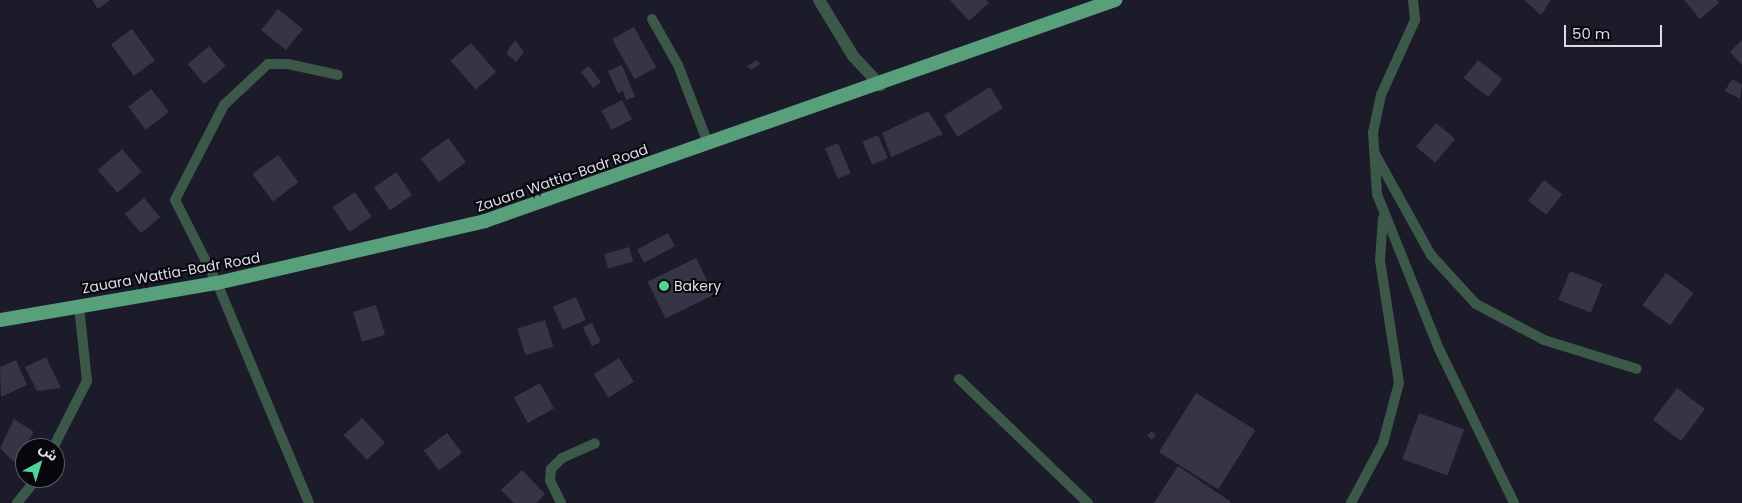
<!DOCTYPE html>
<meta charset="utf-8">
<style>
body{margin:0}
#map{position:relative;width:1742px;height:503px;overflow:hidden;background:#1c1b2a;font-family:Poppins,"Noto Sans Arabic",sans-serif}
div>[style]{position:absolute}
.building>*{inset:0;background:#363546;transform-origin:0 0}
.minor>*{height:10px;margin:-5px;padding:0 5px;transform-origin:5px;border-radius:5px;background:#3b5848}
.tertiary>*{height:12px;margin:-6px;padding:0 6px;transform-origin:6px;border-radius:6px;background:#3b5848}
.trunk>*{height:14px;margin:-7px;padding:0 7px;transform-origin:7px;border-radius:7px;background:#58a07b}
.dots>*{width:14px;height:14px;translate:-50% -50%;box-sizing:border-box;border:2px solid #07070d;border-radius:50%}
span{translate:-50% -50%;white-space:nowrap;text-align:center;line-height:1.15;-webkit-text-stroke:4px #07070d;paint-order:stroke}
.street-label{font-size:14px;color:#dcdbe6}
.poi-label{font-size:14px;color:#dcdbe6}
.left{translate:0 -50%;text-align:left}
.north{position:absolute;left:15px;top:438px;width:50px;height:50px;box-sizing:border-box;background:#07070d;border:1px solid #5c5c64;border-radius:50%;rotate:39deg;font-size:14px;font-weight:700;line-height:20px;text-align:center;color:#dcdbe6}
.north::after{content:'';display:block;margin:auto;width:18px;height:22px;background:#51d397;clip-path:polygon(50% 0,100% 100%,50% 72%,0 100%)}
.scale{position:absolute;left:1564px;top:25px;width:98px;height:22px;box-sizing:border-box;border:2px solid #dcdbe6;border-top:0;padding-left:6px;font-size:15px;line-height:18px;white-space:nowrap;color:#dcdbe6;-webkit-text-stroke:4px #07070d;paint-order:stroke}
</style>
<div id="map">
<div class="building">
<div style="clip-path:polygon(92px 0,110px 0,98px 9px)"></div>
<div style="clip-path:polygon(950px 0,986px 0,989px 3px,969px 21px)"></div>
<div style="clip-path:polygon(1524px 0,1551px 0,1541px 15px)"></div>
<div style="clip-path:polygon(1684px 0,1717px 0,1719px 3px,1700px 19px)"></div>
<div style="left:278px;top:9px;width:32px;height:27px;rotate:39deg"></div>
<div style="left:634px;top:27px;width:46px;height:25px;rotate:61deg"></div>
<div style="left:132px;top:29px;width:39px;height:26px;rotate:54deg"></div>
<div style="clip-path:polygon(515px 40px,524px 52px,516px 62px,506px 53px)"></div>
<div style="clip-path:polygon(1742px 40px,1742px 65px,1730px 52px)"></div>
<div style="left:471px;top:43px;width:38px;height:27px;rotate:49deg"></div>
<div style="left:209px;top:46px;width:26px;height:28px;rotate:50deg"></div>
<div style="clip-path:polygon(757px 60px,760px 64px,751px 70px,747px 66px)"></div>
<div style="left:1478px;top:60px;width:31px;height:23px;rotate:38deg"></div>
<div style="clip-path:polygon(622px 65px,635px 97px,626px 100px,623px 91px,618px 93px,608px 71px)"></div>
<div style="left:589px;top:66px;width:20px;height:10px;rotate:53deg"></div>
<div style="clip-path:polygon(1732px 79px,1742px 85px,1740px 99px,1725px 91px)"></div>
<div style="left:990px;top:87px;width:25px;height:54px;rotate:58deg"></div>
<div style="left:151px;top:89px;width:29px;height:29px;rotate:52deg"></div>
<div style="left:622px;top:100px;width:22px;height:23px;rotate:63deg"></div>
<div style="clip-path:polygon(928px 111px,943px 134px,891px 157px,882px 133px)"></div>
<div style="left:1436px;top:123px;width:25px;height:31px;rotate:40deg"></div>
<div style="left:878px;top:135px;width:25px;height:17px;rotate:67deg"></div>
<div style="left:448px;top:138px;width:30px;height:34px;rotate:53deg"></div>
<div style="left:838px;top:143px;width:33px;height:14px;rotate:67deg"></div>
<div style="left:122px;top:149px;width:30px;height:32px;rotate:49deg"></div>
<div style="left:278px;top:155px;width:34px;height:32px;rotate:53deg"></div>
<div style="left:396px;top:172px;width:28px;height:27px;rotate:55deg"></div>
<div style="left:1544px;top:180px;width:23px;height:26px;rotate:38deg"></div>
<div style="left:355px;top:192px;width:30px;height:27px;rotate:56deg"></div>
<div style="left:144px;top:198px;width:25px;height:25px;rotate:50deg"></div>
<div style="left:668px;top:233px;width:15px;height:35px;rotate:62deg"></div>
<div style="left:629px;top:247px;width:15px;height:26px;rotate:74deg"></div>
<div style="left:696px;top:258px;width:41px;height:54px;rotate:64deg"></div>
<div style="left:1570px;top:271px;width:35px;height:31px;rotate:22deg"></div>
<div style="left:1666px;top:273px;width:34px;height:40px;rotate:36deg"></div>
<div style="left:576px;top:297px;width:25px;height:25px;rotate:67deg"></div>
<div style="left:376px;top:305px;width:31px;height:24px;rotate:73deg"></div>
<div style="left:545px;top:320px;width:28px;height:29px;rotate:73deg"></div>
<div style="left:592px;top:323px;width:21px;height:10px;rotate:65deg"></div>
<div style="clip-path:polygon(46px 357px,61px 388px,37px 391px,25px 367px)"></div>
<div style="left:619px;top:358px;width:28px;height:30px;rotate:58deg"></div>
<div style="clip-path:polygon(16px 360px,27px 385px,1px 397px,0 367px)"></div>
<div style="left:540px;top:383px;width:29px;height:30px;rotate:61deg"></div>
<div style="left:1677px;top:388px;width:35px;height:40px;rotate:37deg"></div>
<div style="left:1196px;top:393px;width:70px;height:70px;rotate:32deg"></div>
<div style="left:1419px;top:413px;width:48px;height:49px;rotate:20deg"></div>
<div style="left:362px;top:418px;width:34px;height:25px;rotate:47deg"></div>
<div style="clip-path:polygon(14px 419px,34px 432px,14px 462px,0 448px)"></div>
<div style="left:1151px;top:431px;width:6px;height:6px;rotate:39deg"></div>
<div style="left:447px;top:433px;width:25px;height:29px;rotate:53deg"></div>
<div style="clip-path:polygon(1178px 466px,1231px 502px,1230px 503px,1154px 503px)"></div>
<div style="clip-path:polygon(522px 470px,545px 494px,536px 503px,514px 503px,501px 490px)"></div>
</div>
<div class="minor">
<div style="left:1413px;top:0;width:20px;rotate:84deg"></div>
<div style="left:1415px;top:20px;width:82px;rotate:114.4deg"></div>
<div style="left:1381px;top:95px;width:38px;rotate:102deg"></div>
<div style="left:1373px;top:132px;width:62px;rotate:86.3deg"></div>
<div style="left:1377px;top:194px;width:167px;rotate:68.2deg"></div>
<div style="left:1439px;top:349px;width:171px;rotate:64deg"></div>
<div style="left:652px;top:19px;width:53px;rotate:60.5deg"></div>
<div style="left:678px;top:65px;width:84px;rotate:69deg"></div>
<div style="left:1375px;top:154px;width:115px;rotate:61deg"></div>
<div style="left:1431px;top:255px;width:67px;rotate:47.4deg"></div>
<div style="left:1476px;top:304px;width:77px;rotate:27.9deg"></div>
<div style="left:1544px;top:340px;width:97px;rotate:17.3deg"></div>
<div style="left:959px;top:379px;width:179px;rotate:43.9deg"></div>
<div style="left:53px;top:448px;width:75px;rotate:-63.1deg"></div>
<div style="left:87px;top:381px;width:75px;rotate:-96.1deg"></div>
<div style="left:17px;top:503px;width:32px;rotate:-51deg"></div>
<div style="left:309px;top:503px;width:238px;rotate:-112.7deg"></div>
<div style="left:217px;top:283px;width:93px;rotate:-116.8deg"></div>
<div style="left:175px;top:200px;width:107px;rotate:-62.7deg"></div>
<div style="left:224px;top:105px;width:60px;rotate:-43deg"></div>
<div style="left:268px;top:64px;width:20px"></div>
<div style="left:288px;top:64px;width:51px;rotate:12.4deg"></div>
<div style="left:561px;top:503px;width:25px;rotate:-116deg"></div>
<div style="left:550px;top:480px;width:11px;rotate:-85deg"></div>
<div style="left:551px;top:469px;width:16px;rotate:-45deg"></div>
<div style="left:562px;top:458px;width:36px;rotate:-24deg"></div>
<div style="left:1351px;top:503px;width:68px;rotate:-61.9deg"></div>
<div style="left:1383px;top:443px;width:62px;rotate:-75.1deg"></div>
<div style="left:1399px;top:383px;width:124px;rotate:-98.8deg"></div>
<div style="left:1380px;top:260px;width:42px;rotate:-85.9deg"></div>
</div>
<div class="tertiary">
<div style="left:819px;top:0;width:66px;rotate:58.7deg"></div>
<div style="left:853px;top:56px;width:40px;rotate:47deg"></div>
</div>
<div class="trunk">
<div style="left:0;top:320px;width:220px;rotate:-9.7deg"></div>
<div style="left:217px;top:283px;width:275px;rotate:-13deg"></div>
<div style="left:485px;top:221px;width:668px;rotate:-19.33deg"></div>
</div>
<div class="dots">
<div style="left:664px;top:286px;background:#51d397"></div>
</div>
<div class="street-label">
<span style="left:562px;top:178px;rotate:-19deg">Zauara Wattia-Badr Road</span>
<span style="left:171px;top:273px;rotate:-10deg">Zauara Wattia-Badr Road</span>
</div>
<div class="poi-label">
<span class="left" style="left:674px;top:286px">Bakery</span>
</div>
<div class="north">ش</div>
<div class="scale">50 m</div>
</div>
